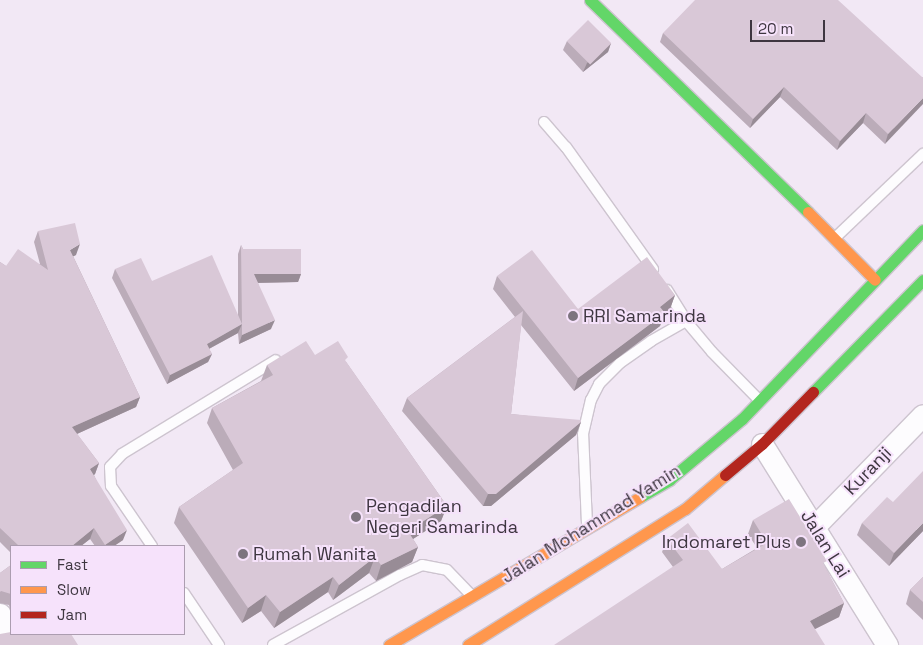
<!DOCTYPE html>
<style>
body{margin:0}
#map{position:relative;width:923px;height:645px;overflow:hidden;background:#f2e8f5;font-family:"Space Grotesk",sans-serif}
div>[style]{position:absolute}
.roads{filter:drop-shadow(1px 0 #cdc4cf) drop-shadow(-1px 0 #cdc4cf) drop-shadow(0 1px #cdc4cf) drop-shadow(0 -1px #cdc4cf)}
.lane>*{height:10px;margin:-5px;padding:0 5px;transform-origin:5px;border-radius:5px;background:#fdfcfe}
.street>*{height:21px;margin:-10.5px;padding:0 10.5px;transform-origin:10.5px;border-radius:10.5px;background:#fdfcfe}
.fast>*{height:11px;margin:-5.5px;padding:0 5.5px;transform-origin:5.5px;border-radius:5.5px;background:#63d668}
.slow>*{height:11px;margin:-5.5px;padding:0 5.5px;transform-origin:5.5px;border-radius:5.5px;background:#ff974d}
.jam>*{height:11px;margin:-5.5px;padding:0 5.5px;transform-origin:5.5px;border-radius:5.5px;background:#b3261e}
.wall>*{inset:0;background:#bbacb9}
.shaded-wall>*{inset:0;background:#988c96}
.building>*{inset:0;background:#d9c8d7;transform-origin:0 0}
.dots>*{width:14px;height:14px;translate:-50% -50%;box-sizing:border-box;border:2px solid #f6e2fb;border-radius:50%}
span{translate:-50% -50%;white-space:nowrap;text-align:center;line-height:1.15;-webkit-text-stroke:4px #f6e2fb;paint-order:stroke}
.poi-label{font-size:18px;color:#3e3640}
.left{translate:0 -50%;text-align:left}
.right{translate:-100% -50%;text-align:right}
.street-label{font-size:18px;color:#3e3640}
.legend{position:absolute;left:10px;top:545px;width:175px;height:90px;box-sizing:border-box;background:#f6e2fb;border:1px solid #ac9db0;margin:0;padding:6px 9px;list-style:none;font-size:15px;color:#3e3640}
.legend li{display:flex;align-items:center;gap:10px;height:25px}
.legend b{width:25px;border:1px solid #ac9db0}
.scale{position:absolute;left:750px;top:20px;width:75px;height:22px;box-sizing:border-box;border:2px solid #3e3640;border-top:0;padding-left:6px;font-size:15px;line-height:18px;white-space:nowrap;color:#3e3640;-webkit-text-stroke:4px #f6e2fb;paint-order:stroke}
</style>
<div id="map">
<div class="roads">
<div class="lane">
<div style="left:544px;top:122px;width:33px;rotate:49deg"></div>
<div style="left:566px;top:147px;width:150px;rotate:54.5deg"></div>
<div style="left:835px;top:238px;width:122px;rotate:-43.7deg"></div>
<div style="left:667px;top:290px;width:36px;rotate:58deg"></div>
<div style="left:587px;top:524px;width:90px;rotate:-92.5deg"></div>
<div style="left:583px;top:434px;width:35px;rotate:-77deg"></div>
<div style="left:591px;top:400px;width:18px;rotate:-63deg"></div>
<div style="left:599px;top:384px;width:30px;rotate:-45deg"></div>
<div style="left:620px;top:363px;width:38px;rotate:-35deg"></div>
<div style="left:651px;top:341px;width:40px;rotate:-29.7deg"></div>
<div style="left:686px;top:321px;width:40px;rotate:50deg"></div>
<div style="left:712px;top:352px;width:69px;rotate:45.6deg"></div>
<div style="left:152px;top:546px;width:73px;rotate:-124.3deg"></div>
<div style="left:111px;top:486px;width:19px;rotate:-93deg"></div>
<div style="left:110px;top:467px;width:18px;rotate:-47deg"></div>
<div style="left:122px;top:454px;width:180px;rotate:-31.4deg"></div>
<div style="left:184px;top:593px;width:63px;rotate:56.1deg"></div>
<div style="left:273px;top:645px;width:145px;rotate:-28.9deg"></div>
<div style="left:400px;top:575px;width:24px;rotate:-24deg"></div>
<div style="left:422px;top:565px;width:25px;rotate:11deg"></div>
<div style="left:447px;top:570px;width:35px;rotate:46deg"></div>
</div>
<div class="street">
<div style="left:762px;top:444px;width:237px;rotate:58.1deg"></div>
<div style="left:814px;top:527px;width:156px;rotate:-45.8deg"></div>
<div style="left:0;top:614px;width:16px;rotate:76deg"></div>
<div style="left:4px;top:630px;width:5px;rotate:143deg"></div>
</div>
<div class="fast">
<div style="left:590px;top:0;width:304px;rotate:44.2deg"></div>
<div style="left:813px;top:392px;width:157px;rotate:-45.5deg"></div>
<div style="left:640px;top:497px;width:34px;rotate:-30deg"></div>
<div style="left:669px;top:480px;width:95px;rotate:-39.9deg"></div>
<div style="left:742px;top:419px;width:262px;rotate:-46.2deg"></div>
</div>
<div class="slow">
<div style="left:808px;top:212px;width:95px;rotate:45.4deg"></div>
<div style="left:389px;top:645px;width:291px;rotate:-30.5deg"></div>
<div style="left:468px;top:645px;width:256px;rotate:-32.1deg"></div>
<div style="left:685px;top:509px;width:52px;rotate:-40.4deg"></div>
</div>
<div class="jam">
<div style="left:725px;top:475px;width:48px;rotate:-40deg"></div>
<div style="left:762px;top:444px;width:73px;rotate:-45.6deg"></div>
</div>
</div>
<div class="wall">
<div style="clip-path:polygon(663px 33px,922px 77px,885px 144px,863px 123px,837px 150px,780px 97px,750px 128px,660px 42px)"></div>
<div style="clip-path:polygon(567px 41px,611px 43px,608px 52px,583px 72px,563px 50px)"></div>
<div style="clip-path:polygon(38px 231px,76px 255px,73px 256px,140px 397px,136px 407px,77px 434px,99px 463px,95px 474px,94px 475px,123px 540px,114px 546px,95px 546px,90px 539px,81px 546px,11px 546px,11px 553px,0 542px,0 262px,6px 266px,40px 264px,34px 242px)"></div>
<div style="clip-path:polygon(241px 245px,243px 249px,301px 274px,298px 282px,258px 283px,271px 329px,239px 344px,238px 333px,209px 349px,212px 354px,208px 362px,167px 384px,112px 278px,115px 269px,152px 281px,238px 316px,238px 254px)"></div>
<div style="clip-path:polygon(497px 276px,578px 309px,675px 295px,670px 309px,665px 313px,660px 326px,574px 391px,521px 325px,511px 414px,581px 422px,576px 435px,491px 506px,483px 506px,402px 411px,407px 398px,515px 317px,493px 289px)"></div>
<div style="clip-path:polygon(346px 362px,447px 506px,441px 521px,413px 539px,418px 547px,412px 562px,376px 581px,369px 573px,333px 600px,328px 592px,274px 628px,261px 611px,242px 623px,174px 523px,179px 507px,233px 470px,207px 423px,212px 408px,261px 381px,267px 365px)"></div>
<div style="clip-path:polygon(753px 520px,825px 567px,844px 603px,839px 617px,815px 629px,673px 567px,662px 552px,667px 539px,722px 569px,757px 548px,748px 534px)"></div>
<div style="clip-path:polygon(862px 523px,923px 531px,889px 566px,857px 535px)"></div>
<div style="clip-path:polygon(11px 565px,11px 613px,9px 605px,0 603px,0 573px)"></div>
<div style="clip-path:polygon(923px 577px,923px 620px,906px 604px,910px 590px)"></div>
</div>
<div class="shaded-wall">
<div style="clip-path:polygon(611px 43px,608px 52px,583px 72px,587px 63px)"></div>
<div style="clip-path:polygon(784px 87px,780px 97px,750px 128px,753px 119px)"></div>
<div style="clip-path:polygon(923px 98px,923px 104px,885px 144px,888px 134px)"></div>
<div style="clip-path:polygon(866px 113px,863px 123px,837px 150px,840px 141px)"></div>
<div style="clip-path:polygon(80px 244px,76px 255px,66px 260px,70px 250px)"></div>
<div style="clip-path:polygon(254px 274px,301px 274px,298px 282px,251px 283px)"></div>
<div style="clip-path:polygon(675px 295px,670px 309px,655px 320px,660px 307px)"></div>
<div style="clip-path:polygon(665px 313px,660px 326px,574px 391px,578px 378px)"></div>
<div style="clip-path:polygon(275px 320px,271px 329px,239px 344px,242px 335px)"></div>
<div style="clip-path:polygon(242px 324px,238px 333px,203px 352px,207px 344px)"></div>
<div style="clip-path:polygon(212px 354px,208px 362px,167px 384px,170px 375px)"></div>
<div style="clip-path:polygon(140px 397px,136px 407px,68px 438px,72px 427px)"></div>
<div style="clip-path:polygon(581px 422px,576px 435px,491px 506px,483px 506px,488px 494px)"></div>
<div style="clip-path:polygon(99px 463px,95px 474px,87px 480px,90px 469px)"></div>
<div style="clip-path:polygon(447px 506px,441px 521px,402px 546px,408px 531px)"></div>
<div style="clip-path:polygon(923px 523px,923px 531px,889px 566px,894px 553px)"></div>
<div style="clip-path:polygon(94px 528px,90px 539px,81px 546px,72px 546px)"></div>
<div style="clip-path:polygon(127px 530px,123px 540px,114px 546px,104px 546px,105px 545px)"></div>
<div style="clip-path:polygon(418px 547px,412px 562px,376px 581px,381px 565px)"></div>
<div style="clip-path:polygon(375px 557px,369px 573px,333px 600px,339px 585px)"></div>
<div style="clip-path:polygon(333px 577px,328px 592px,274px 628px,280px 612px)"></div>
<div style="clip-path:polygon(266px 595px,261px 611px,242px 623px,248px 608px)"></div>
<div style="clip-path:polygon(844px 603px,839px 617px,805px 634px,810px 621px)"></div>
</div>
<div class="building">
<div style="clip-path:polygon(695px 0,838px 0,922px 77px,923px 77px,923px 98px,888px 134px,866px 113px,840px 141px,784px 87px,753px 119px,663px 33px)"></div>
<div style="left:588px;top:20px;width:33px;height:30px;rotate:45deg"></div>
<div style="clip-path:polygon(75px 223px,80px 244px,70px 250px,140px 397px,72px 427px,99px 463px,90px 469px,127px 530px,105px 545px,94px 528px,72px 546px,19px 546px,0 528px,0 262px,6px 266px,18px 249px,48px 270px,38px 231px)"></div>
<div style="clip-path:polygon(241px 245px,243px 249px,301px 249px,301px 274px,254px 274px,275px 320px,242px 335px,242px 324px,207px 344px,212px 354px,170px 375px,115px 269px,141px 258px,152px 281px,212px 255px,242px 324px)"></div>
<div style="clip-path:polygon(532px 250px,578px 309px,647px 257px,675px 295px,660px 307px,665px 313px,578px 378px,497px 276px)"></div>
<div style="clip-path:polygon(523px 311px,511px 414px,581px 420px,581px 422px,496px 494px,488px 494px,407px 398px)"></div>
<div style="clip-path:polygon(306px 341px,315px 355px,338px 341px,348px 357px,345px 360px,447px 506px,408px 531px,418px 547px,381px 565px,375px 557px,339px 585px,333px 577px,280px 612px,266px 595px,248px 608px,179px 507px,243px 463px,212px 408px,273px 375px,267px 365px)"></div>
<div style="clip-path:polygon(923px 471px,923px 523px,894px 553px,862px 523px,887px 497px,893px 502px)"></div>
<div style="clip-path:polygon(789px 499px,827px 561px,823px 563px,844px 603px,810px 621px,825px 645px,554px 645px,683px 560px,667px 539px,688px 523px,722px 569px,767px 543px,753px 520px)"></div>
<div style="clip-path:polygon(11px 565px,11px 594px,1px 591px,0 592px,0 573px)"></div>
<div style="clip-path:polygon(923px 577px,923px 602px,910px 590px)"></div>
<div style="clip-path:polygon(11px 632px,11px 634px,71px 634px,78px 645px,0 645px,0 634px)"></div>
</div>
<div class="dots">
<div style="left:573px;top:316px;background:#7d747f"></div>
<div style="left:356px;top:517px;background:#7d747f"></div>
<div style="left:801px;top:542px;background:#7d747f"></div>
<div style="left:243px;top:554px;background:#7d747f"></div>
</div>
<div class="poi-label">
<span class="left" style="left:583px;top:316px">RRI Samarinda</span>
<span class="left" style="left:366px;top:517px">Pengadilan<br>Negeri Samarinda</span>
<span class="right" style="left:791px;top:542px">Indomaret Plus</span>
<span class="left" style="left:253px;top:554px">Rumah Wanita</span>
</div>
<div class="street-label">
<span style="left:868px;top:471px;rotate:-46deg">Kuranji</span>
<span style="left:591px;top:524px;rotate:-32deg">Jalan Mohammad Yamin</span>
<span style="left:825px;top:544px;rotate:58deg">Jalan Lai</span>
</div>
<ul class="legend">
<li><b style="height:6px;background:#63d668"></b>Fast</li>
<li><b style="height:6px;background:#ff974d"></b>Slow</li>
<li><b style="height:6px;background:#b3261e"></b>Jam</li>
</ul>
<div class="scale">20 m</div>
</div>
